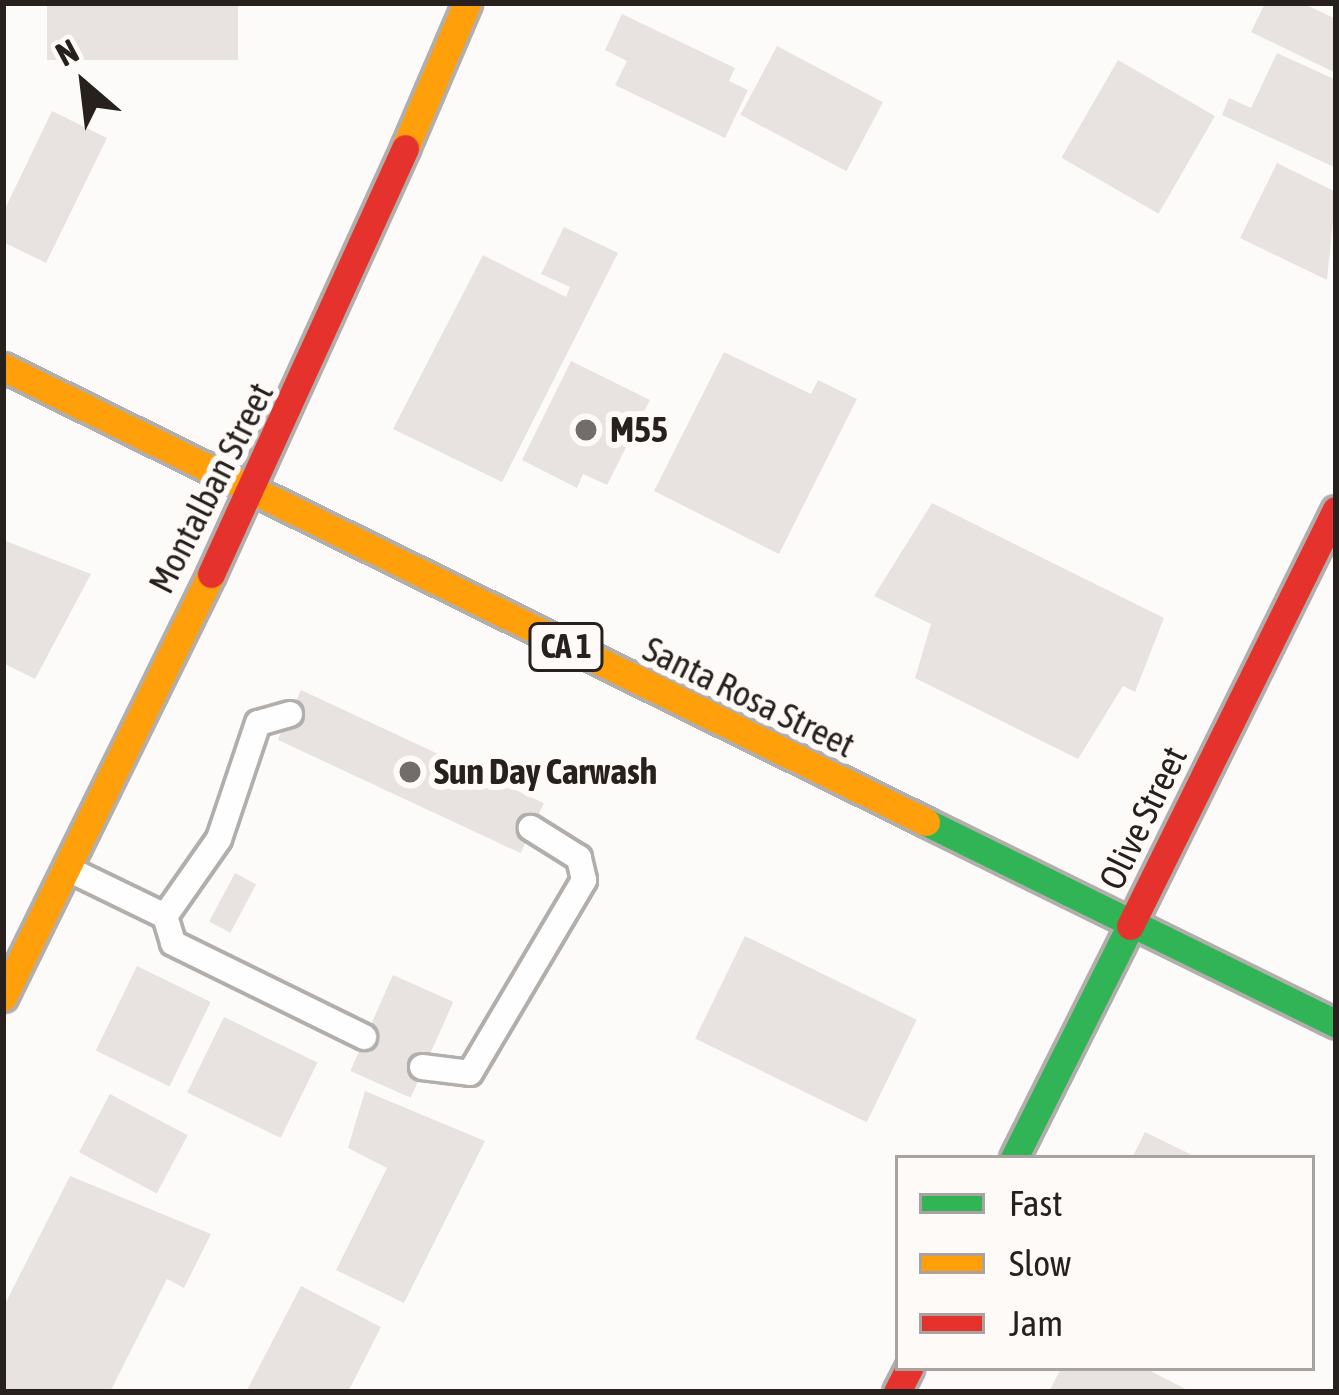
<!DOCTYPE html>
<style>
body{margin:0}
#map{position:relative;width:1339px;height:1395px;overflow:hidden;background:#fdfbf9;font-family:"Asap Condensed",sans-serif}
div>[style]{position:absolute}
.building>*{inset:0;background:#e8e3e0;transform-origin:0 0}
.roads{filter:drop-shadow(3px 0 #b2aeab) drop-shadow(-3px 0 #b2aeab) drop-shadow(0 3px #b2aeab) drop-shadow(0 -3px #b2aeab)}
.lane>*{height:24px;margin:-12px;padding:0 12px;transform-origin:12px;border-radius:12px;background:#fffefe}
.fast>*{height:27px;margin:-13.5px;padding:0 13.5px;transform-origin:13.5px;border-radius:13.5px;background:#30b455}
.slow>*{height:27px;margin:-13.5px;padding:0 13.5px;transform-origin:13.5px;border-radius:13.5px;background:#ff9f0a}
.jam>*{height:27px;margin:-13.5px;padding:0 13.5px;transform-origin:13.5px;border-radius:13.5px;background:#e5322d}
.dots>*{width:33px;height:33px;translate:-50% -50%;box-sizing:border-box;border:6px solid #fefaf8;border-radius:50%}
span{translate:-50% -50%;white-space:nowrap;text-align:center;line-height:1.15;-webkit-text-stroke:12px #fefaf8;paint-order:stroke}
.shield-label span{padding:3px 9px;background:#fefaf8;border:3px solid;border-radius:9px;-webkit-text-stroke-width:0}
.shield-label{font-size:33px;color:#27201d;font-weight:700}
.poi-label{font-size:36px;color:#27201d;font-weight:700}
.left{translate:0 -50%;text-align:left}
.street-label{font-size:36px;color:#27201d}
.frame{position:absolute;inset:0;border:6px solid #27201d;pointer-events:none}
.legend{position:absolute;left:895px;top:1155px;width:420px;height:216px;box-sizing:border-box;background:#fefaf8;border:3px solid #a8a3a0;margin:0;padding:15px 21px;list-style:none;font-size:36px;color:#27201d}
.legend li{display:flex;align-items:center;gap:24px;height:60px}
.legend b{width:60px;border:3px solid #a8a3a0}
.north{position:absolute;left:24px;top:24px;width:120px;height:120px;-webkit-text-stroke:9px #fefaf8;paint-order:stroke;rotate:332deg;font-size:33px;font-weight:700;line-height:48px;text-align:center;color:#27201d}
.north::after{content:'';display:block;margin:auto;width:42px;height:54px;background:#27201d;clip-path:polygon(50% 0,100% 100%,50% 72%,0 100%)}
</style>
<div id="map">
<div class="building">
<div style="left:47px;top:3px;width:191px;height:57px"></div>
<div style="clip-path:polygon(1265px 3px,1302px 3px,1336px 19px,1336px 73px,1251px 32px)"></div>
<div style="clip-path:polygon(622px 14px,735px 68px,729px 81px,748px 90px,725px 138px,615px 85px,627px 61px,605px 50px)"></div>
<div style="left:777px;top:46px;width:120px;height:78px;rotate:28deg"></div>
<div style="clip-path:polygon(1277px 53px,1336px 80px,1336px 168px,1222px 115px,1229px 98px,1251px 108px)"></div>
<div style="left:1118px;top:60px;width:112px;height:113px;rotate:30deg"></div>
<div style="clip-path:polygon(52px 111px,107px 138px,46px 263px,3px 242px,3px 213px)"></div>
<div style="clip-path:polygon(1277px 163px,1336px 192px,1327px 280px,1240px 238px)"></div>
<div style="clip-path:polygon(564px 227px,618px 253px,502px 482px,393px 429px,483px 255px,566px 297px,570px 287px,541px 274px)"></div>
<div style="clip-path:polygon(724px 352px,811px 394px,818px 380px,857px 399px,779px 554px,654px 491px)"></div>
<div style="clip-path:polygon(571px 361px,650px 400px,607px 485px,583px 474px,577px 488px,522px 460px)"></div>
<div style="clip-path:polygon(932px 503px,1164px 618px,1135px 692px,1123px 686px,1078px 759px,915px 678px,931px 624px,874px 596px)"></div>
<div style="clip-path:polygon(3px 540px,91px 574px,35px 679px,3px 663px)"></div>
<div style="left:301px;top:690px;width:268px;height:55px;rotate:25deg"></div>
<div style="left:235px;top:873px;width:24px;height:55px;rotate:28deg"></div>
<div style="left:745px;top:936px;width:191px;height:114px;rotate:26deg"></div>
<div style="left:137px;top:966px;width:82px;height:94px;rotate:26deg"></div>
<div style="left:393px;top:975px;width:66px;height:105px;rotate:24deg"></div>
<div style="left:224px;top:1017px;width:104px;height:84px;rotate:26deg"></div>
<div style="clip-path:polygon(365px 1091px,485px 1141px,404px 1303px,336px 1270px,387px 1168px,348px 1148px)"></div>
<div style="left:110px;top:1094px;width:88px;height:66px;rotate:28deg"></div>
<div style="clip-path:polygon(1145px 1132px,1198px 1158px,1132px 1158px)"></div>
<div style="clip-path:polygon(70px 1176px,211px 1234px,184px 1288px,167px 1279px,110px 1392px,3px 1392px,3px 1308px)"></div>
<div style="clip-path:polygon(301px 1286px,381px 1327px,348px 1392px,246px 1392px)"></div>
<div style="clip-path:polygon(1061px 1368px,1145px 1368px,1191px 1392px,1049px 1392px)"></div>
</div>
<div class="roads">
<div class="lane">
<div style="left:290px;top:714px;width:33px;rotate:164deg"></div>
<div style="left:258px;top:723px;width:122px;rotate:108.6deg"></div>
<div style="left:219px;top:839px;width:94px;rotate:125deg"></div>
<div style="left:165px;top:916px;width:28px;rotate:73deg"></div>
<div style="left:173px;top:943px;width:213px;rotate:26.2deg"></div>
<div style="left:68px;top:869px;width:108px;rotate:25.9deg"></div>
<div style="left:422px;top:1067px;width:48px;rotate:7.1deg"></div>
<div style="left:470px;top:1073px;width:224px;rotate:-59.4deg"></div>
<div style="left:584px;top:880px;width:23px;rotate:-103deg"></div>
<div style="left:579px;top:858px;width:57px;rotate:-148deg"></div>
</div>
<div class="fast">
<div style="left:926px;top:822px;width:457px;rotate:26.2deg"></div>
<div style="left:1014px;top:1158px;width:259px;rotate:-63.4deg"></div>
</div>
<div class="slow">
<div style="left:405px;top:148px;width:158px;rotate:-66.8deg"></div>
<div style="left:3px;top:367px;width:1029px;rotate:26.24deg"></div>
<div style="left:3px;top:997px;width:471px;rotate:-63.8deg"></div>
</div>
<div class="jam">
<div style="left:211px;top:574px;width:468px;rotate:-65.5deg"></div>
<div style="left:1130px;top:926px;width:464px;rotate:-63.7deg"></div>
<div style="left:897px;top:1392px;width:27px;rotate:-63deg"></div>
</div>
</div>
<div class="dots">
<div style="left:586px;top:430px;background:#726d6a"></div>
<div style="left:410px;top:772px;background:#726d6a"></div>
</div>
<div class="shield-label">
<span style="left:566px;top:647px">CA 1</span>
</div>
<div class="poi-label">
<span class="left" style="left:610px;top:430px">M55</span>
<span class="left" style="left:434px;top:772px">Sun Day Carwash</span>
</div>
<div class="street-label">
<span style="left:211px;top:488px;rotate:-63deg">Montalban Street</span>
<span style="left:749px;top:697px;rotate:26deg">Santa Rosa Street</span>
<span style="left:1143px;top:818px;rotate:-64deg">Olive Street</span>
</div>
<div class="frame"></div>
<ul class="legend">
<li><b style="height:15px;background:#30b455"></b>Fast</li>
<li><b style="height:15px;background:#ff9f0a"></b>Slow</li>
<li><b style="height:15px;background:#e5322d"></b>Jam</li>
</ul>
<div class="north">N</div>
</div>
